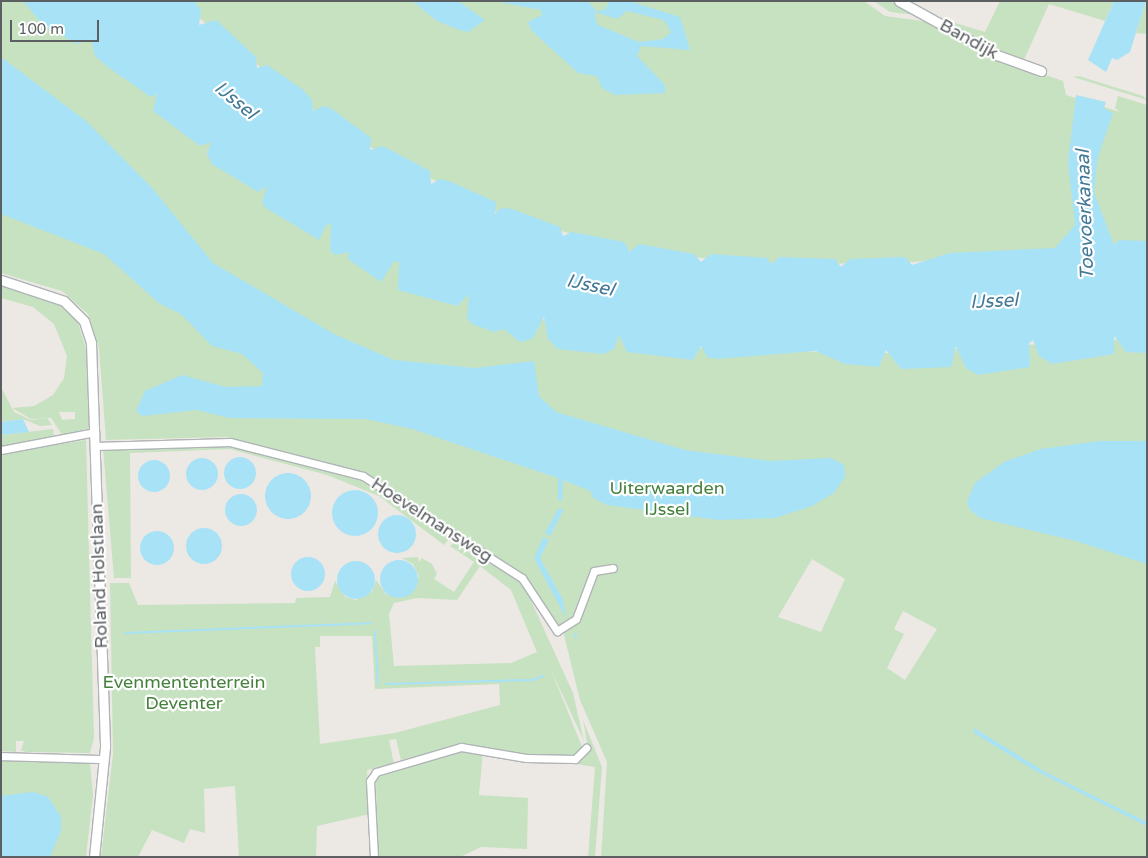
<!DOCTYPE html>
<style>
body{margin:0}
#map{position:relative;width:1148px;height:858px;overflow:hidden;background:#ece8e3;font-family:"Varela Round",sans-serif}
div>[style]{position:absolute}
.green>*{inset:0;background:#c7e2c1}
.water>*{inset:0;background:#a8e2f7}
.round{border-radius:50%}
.stream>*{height:2px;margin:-1px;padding:0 1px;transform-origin:1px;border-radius:1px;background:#a8e2f7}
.roads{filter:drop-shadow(1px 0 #b0b4b7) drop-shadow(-1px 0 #b0b4b7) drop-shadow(0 1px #b0b4b7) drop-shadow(0 -1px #b0b4b7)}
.minor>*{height:7px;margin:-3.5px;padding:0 3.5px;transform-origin:3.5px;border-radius:3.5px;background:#fff}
.tertiary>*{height:9px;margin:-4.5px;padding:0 4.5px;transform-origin:4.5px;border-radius:4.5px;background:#fff}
span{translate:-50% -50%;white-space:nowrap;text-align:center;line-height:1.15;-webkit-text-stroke:4.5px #fff;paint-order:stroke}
.street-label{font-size:18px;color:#5b5f62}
.park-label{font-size:18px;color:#45803c}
.water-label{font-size:19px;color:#427996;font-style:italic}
.frame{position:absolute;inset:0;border:2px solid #5b5f62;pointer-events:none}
.scale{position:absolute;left:10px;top:20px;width:89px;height:22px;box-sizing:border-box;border:2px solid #5b5f62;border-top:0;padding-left:6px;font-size:15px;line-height:18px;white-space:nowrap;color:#5b5f62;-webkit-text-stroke:4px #fff;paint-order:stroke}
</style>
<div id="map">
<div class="green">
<div style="clip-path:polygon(evenodd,1px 1px,44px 1px,264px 185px,470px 293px,545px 320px,702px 348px,771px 351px,887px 353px,1147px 338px,1147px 857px,601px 857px,607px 762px,580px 700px,563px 631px,520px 574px,362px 472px,226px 437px,106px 440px,99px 348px,88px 314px,62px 291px,1px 273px,1px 1px,812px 559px,845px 579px,821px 632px,778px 617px,812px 559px,1px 1px,903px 611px,937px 629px,905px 680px,887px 668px,904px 634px,894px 629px,903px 611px)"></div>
<div style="clip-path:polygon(178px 1px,864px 1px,885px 16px,937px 23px,1023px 67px,1063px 81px,1066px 95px,1120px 112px,1115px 108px,1118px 96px,1147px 105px,1147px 247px,987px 254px,914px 262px,772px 265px,631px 251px,496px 212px,372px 148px,314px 110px)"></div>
<div style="clip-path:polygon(874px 1px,896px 1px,924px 16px,890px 12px)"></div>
<div style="clip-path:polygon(1000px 1px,1114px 1px,1105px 21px,1049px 4px,1023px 62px,939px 18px,985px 32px)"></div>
<div style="clip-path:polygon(1146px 1px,1147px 34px,1136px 33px)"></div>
<div style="clip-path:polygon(1079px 76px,1143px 96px,1147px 100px,1073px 77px)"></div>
<div style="clip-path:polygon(evenodd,1px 286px,55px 301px,78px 323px,86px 348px,89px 428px,63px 436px,51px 418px,31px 419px,12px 408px,34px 406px,53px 395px,64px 378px,67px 356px,54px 324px,33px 307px,1px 298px,1px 286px,59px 412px,75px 412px,75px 419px,62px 420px,59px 412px)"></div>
<div style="clip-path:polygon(1px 387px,14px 412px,31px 420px,47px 418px,52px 425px,40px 426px,23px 419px,1px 422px)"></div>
<div style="clip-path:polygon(53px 429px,54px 438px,1px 449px,1px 435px)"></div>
<div style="clip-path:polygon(86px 440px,94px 738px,90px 753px,26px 752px,21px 750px,24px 741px,16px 741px,16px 752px,1px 751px,1px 454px)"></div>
<div style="clip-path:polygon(220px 443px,361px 478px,448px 532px,449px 539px,444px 545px,379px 496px,327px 475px,230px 449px,130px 453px,131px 578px,114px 578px,103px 448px)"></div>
<div style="clip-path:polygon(evenodd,459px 539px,522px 581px,573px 693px,584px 741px,551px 670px,583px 749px,580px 756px,520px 756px,470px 745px,401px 760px,396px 739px,389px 740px,394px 764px,367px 770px,370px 814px,317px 826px,316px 857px,239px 857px,235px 786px,204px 789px,205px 833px,190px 829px,184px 843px,152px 830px,138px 857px,101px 857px,113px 754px,110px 583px,129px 583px,138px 605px,295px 603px,296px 598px,330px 597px,335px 581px,345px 597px,356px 600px,372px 592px,376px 580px,386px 594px,398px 598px,412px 593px,419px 576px,413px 564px,402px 558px,418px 557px,419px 562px,422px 558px,432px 564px,437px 574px,434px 579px,454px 592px,474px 562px,450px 546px,459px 539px,480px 566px,511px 590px,537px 652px,511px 663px,394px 666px,389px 614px,394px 603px,417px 598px,457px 600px,480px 566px,459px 539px,320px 636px,372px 636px,375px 689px,499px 684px,500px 705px,395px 733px,320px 744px,315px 647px,320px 647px,320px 636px)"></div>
<div style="clip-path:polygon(583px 720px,602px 767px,595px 857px,588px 857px,595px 767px,571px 763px,582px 759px,588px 748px)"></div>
<div style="clip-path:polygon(458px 750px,483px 751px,479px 795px,528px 798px,527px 849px,481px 847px,460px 857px,377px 857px,376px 778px)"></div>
<div style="clip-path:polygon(1px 758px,90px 762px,93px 795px,86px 857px,1px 857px)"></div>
</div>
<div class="water">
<div style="clip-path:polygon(23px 1px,194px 1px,201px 10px,199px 25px,216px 20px,256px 57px,257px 68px,267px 65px,302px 89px,312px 100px,313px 111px,324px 106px,332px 109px,371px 138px,370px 150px,383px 146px,430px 171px,431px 184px,440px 179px,449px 181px,496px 202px,495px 214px,501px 208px,512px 209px,560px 227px,563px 236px,572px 232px,624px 242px,630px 252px,639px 244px,694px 254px,701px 262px,711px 254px,767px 258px,771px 264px,780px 257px,835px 259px,841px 267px,850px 259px,905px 257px,912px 265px,950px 253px,1055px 248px,1075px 225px,1068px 162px,1076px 95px,1106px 102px,1104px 108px,1113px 113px,1098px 157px,1094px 192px,1114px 245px,1119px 240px,1147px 241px,1147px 353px,1126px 352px,1114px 336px,1114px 354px,1052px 364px,1039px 356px,1033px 340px,1029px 343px,1030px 367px,978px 375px,966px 368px,956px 346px,951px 367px,901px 369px,886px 350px,879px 367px,845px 364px,816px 351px,716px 359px,707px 357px,701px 346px,693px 360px,627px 352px,619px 335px,614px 349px,603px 354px,558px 349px,548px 339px,544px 317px,532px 339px,520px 342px,504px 329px,494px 332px,472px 324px,467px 318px,469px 294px,457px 306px,398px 290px,399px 262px,394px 261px,381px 282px,348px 259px,349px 252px,335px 255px,330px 250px,331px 224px,326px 225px,319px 240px,266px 208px,262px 202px,267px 186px,258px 192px,212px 164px,207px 154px,211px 142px,200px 146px,153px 111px,157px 94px,151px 97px,109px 68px,95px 56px,91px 39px,77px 44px,44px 26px)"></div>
<div style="clip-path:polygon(412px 1px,458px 1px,485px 20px,468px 32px,460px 30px,437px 21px)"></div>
<div style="clip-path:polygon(evenodd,494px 1px,588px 1px,596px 11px,605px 10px,609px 1px,629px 1px,680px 17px,690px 50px,641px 46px,637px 56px,665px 85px,665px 93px,615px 95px,602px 88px,597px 76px,578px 73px,531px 30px,528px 22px,542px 15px,541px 10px,494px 1px,627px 11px,664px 20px,671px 32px,663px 39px,639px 42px,598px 25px,595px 17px,596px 12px,617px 19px,627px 11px)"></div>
<div style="clip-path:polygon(1114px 1px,1146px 1px,1130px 52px,1117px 60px,1112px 58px,1106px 72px,1088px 60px)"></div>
<div style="clip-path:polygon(1px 57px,86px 121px,153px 189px,213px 263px,334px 334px,394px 360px,475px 368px,534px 361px,539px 396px,556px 412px,685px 450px,769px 461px,831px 458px,844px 465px,845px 477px,834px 493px,812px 506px,775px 518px,718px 520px,607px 505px,593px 498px,590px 491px,563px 480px,562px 501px,558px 500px,558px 478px,412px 429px,366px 419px,229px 418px,197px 410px,142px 416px,136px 411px,145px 391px,182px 375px,226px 387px,262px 386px,263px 373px,242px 354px,212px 346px,181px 314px,160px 304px,104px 254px,1px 214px)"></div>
<div style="clip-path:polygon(23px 419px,29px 432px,1px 435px,1px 422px)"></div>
<div style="clip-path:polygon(1099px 441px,1147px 441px,1147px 564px,1076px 541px,980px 518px,970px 510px,967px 502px,975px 483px,1004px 462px,1041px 449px)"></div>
<div class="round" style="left:224px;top:457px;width:32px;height:32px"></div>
<div class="round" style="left:186px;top:458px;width:32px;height:32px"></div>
<div class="round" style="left:138px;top:460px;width:32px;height:32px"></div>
<div class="round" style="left:265px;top:473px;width:46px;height:46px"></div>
<div class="round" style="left:332px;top:490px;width:46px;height:46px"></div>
<div class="round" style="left:225px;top:494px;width:32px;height:32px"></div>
<div style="clip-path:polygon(558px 509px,564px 509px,550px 536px,545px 533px)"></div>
<div class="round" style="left:378px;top:515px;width:38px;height:38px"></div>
<div class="round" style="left:186px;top:528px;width:36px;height:36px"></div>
<div class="round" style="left:140px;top:531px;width:34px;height:34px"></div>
<div style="clip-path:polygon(543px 537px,549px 540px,540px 558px,563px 600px,566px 618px,534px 558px)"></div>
<div class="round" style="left:291px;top:557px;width:34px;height:34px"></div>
<div class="round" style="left:380px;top:560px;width:38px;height:38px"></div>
<div class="round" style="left:337px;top:561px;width:38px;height:38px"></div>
<div style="clip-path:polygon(974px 728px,1045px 772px,1147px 822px,1147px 826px,1036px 771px,974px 733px)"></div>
<div style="clip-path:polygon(33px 792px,48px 797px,61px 817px,61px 831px,50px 857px,1px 857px,1px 796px)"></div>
</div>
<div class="stream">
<div style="left:375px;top:631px;width:53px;rotate:86.8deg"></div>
<div style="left:125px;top:633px;width:246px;rotate:-2.3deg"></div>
<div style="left:575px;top:634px;width:4px;rotate:76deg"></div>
<div style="left:386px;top:684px;width:147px;rotate:-1.6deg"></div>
<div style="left:533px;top:680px;width:11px;rotate:-22deg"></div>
</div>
<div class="roads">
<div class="minor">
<div style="left:95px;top:446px;width:135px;rotate:-1.7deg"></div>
<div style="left:230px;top:442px;width:137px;rotate:14.3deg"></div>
<div style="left:363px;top:476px;width:189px;rotate:32.7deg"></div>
<div style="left:522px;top:578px;width:64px;rotate:56.6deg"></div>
<div style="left:557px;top:631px;width:22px;rotate:-32deg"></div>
<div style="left:576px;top:619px;width:51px;rotate:-69.4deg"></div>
<div style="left:594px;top:571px;width:19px;rotate:-9deg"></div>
<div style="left:1px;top:450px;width:96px;rotate:-10.8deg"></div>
<div style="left:1px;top:756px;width:103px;rotate:1.7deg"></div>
<div style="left:374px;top:857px;width:76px;rotate:-93deg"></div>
<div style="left:370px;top:781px;width:11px;rotate:-56deg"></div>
<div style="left:376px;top:772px;width:89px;rotate:-16.4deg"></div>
<div style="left:461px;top:747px;width:66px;rotate:9.6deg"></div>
<div style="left:526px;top:758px;width:49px;rotate:1.2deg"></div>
<div style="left:575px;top:759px;width:16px;rotate:-45deg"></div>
</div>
<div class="tertiary">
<div style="left:899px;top:1px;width:112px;rotate:28.9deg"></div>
<div style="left:997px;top:55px;width:47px;rotate:20deg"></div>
<div style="left:1px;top:280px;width:66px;rotate:18.4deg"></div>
<div style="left:64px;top:301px;width:28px;rotate:45deg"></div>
<div style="left:84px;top:321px;width:23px;rotate:72deg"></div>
<div style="left:91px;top:343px;width:404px;rotate:88deg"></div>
<div style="left:105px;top:747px;width:111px;rotate:95.7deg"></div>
</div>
</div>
<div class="street-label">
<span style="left:969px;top:39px;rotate:29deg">Bandijk</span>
<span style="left:432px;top:520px;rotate:33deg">Hoevelmansweg</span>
<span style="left:99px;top:576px;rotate:-92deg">Roland Holstlaan</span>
</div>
<div class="park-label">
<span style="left:667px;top:499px">Uiterwaarden<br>IJssel</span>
<span style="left:184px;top:693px">Evenmententerrein<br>Deventer</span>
</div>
<div class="water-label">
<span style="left:235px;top:101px;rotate:40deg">IJssel</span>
<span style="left:1086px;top:215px;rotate:-92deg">Toevoerkanaal</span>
<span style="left:590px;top:286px;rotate:12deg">IJssel</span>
<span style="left:994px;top:302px;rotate:-3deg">IJssel</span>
</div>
<div class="frame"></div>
<div class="scale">100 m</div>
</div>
